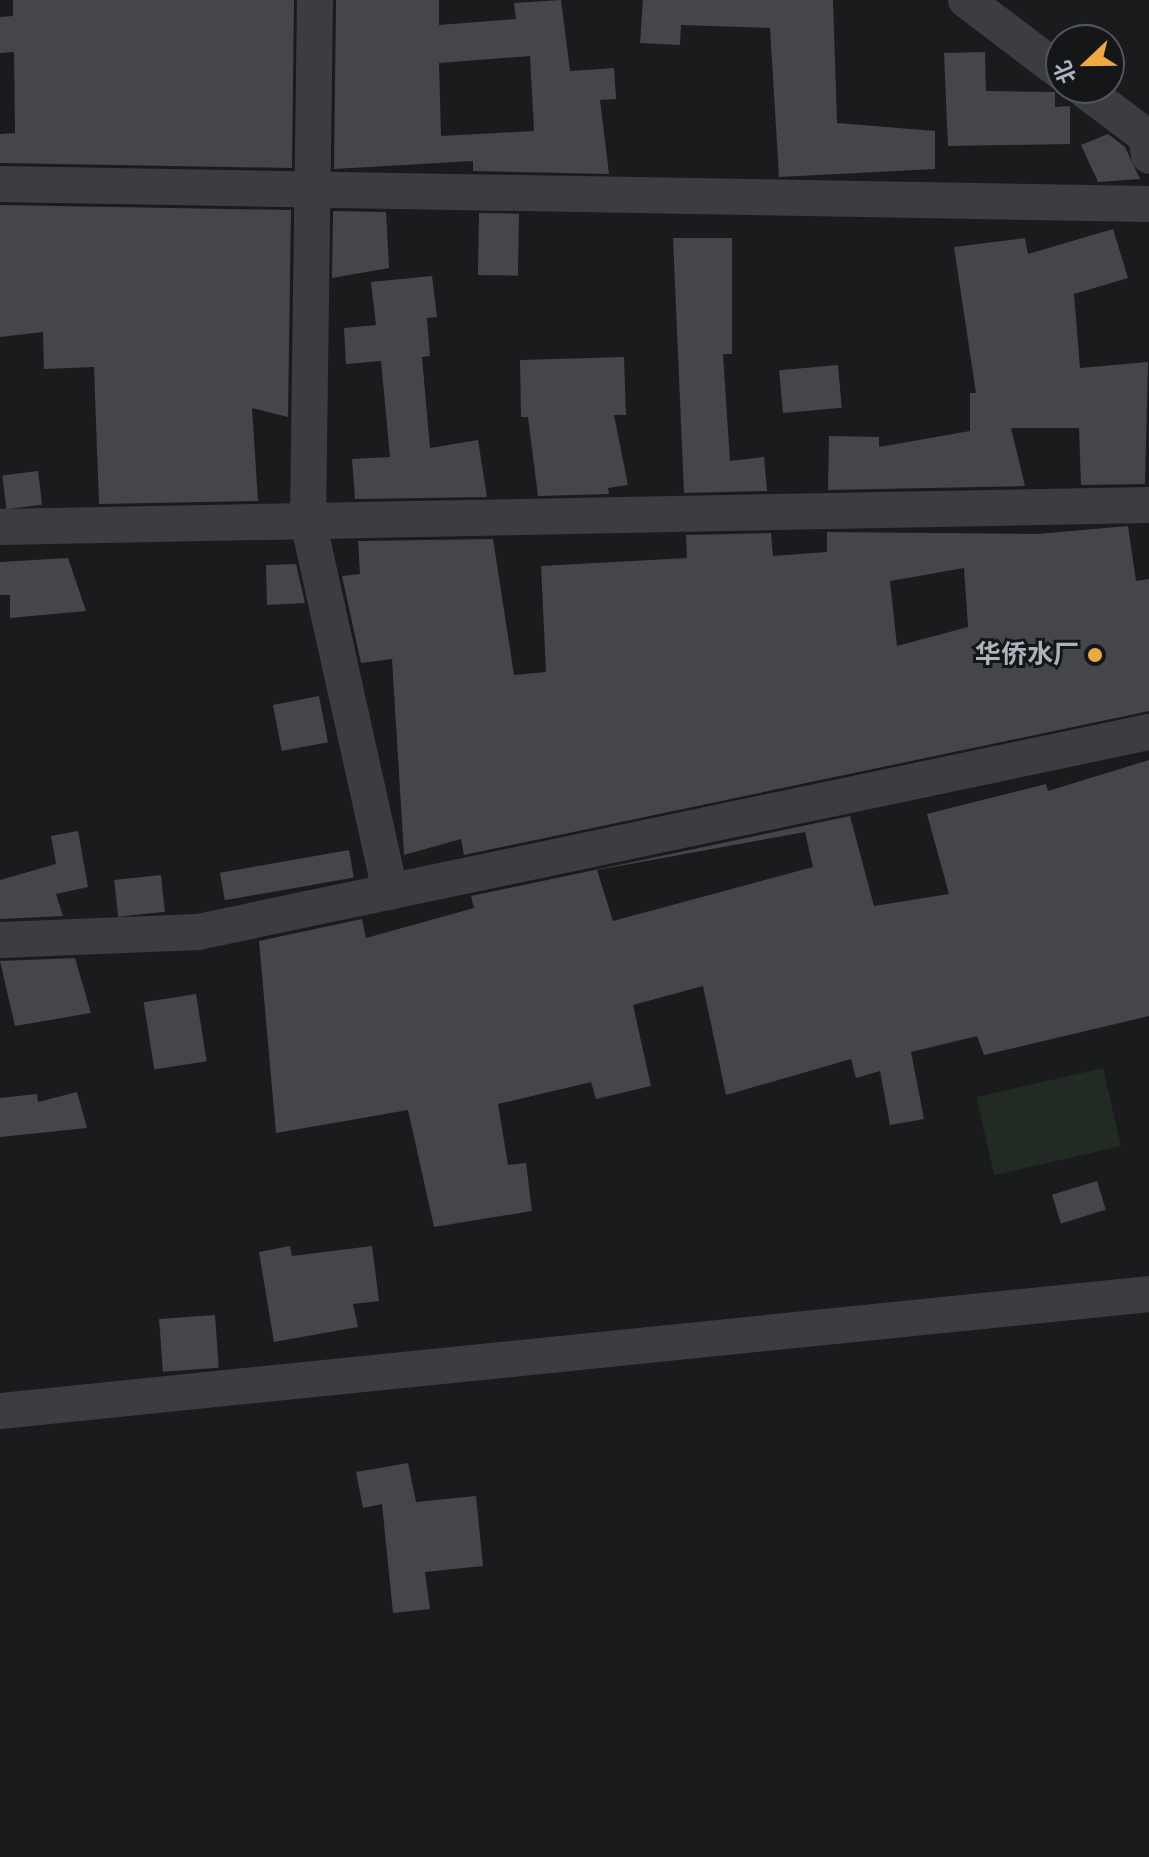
<!DOCTYPE html>
<meta charset="utf-8">
<style>
body{margin:0}
#map{position:relative;width:1149px;height:1857px;overflow:hidden;background:#1a1b1d;font-family:Raleway,"Noto Sans SC",sans-serif}
div>[style]{position:absolute}
.green>*{inset:0;background:#222b23;transform-origin:0 0}
.building>*{inset:0;background:#45464a;transform-origin:0 0}
.minor>*{height:36px;margin:-18px;padding:0 18px;transform-origin:18px;border-radius:18px;background:#3c3d42}
.dots>*{width:22px;height:22px;translate:-50% -50%;box-sizing:border-box;border:4px solid #151618;border-radius:50%}
span{translate:-50% -50%;white-space:nowrap;text-align:center;line-height:1.15;-webkit-text-stroke:6px #151618;paint-order:stroke}
.poi-label{font-size:26px;color:#adb3bc;font-weight:700}
.right{translate:-100% -50%;text-align:right}
.north{position:absolute;left:1045px;top:24px;width:80px;height:80px;box-sizing:border-box;background:#151618;border:2px solid #52555a;border-radius:50%;rotate:248deg;font-size:22px;font-weight:700;line-height:32px;text-align:center;color:#adb3bc}
.north::after{content:'';display:block;margin:auto;width:28px;height:36px;background:#eda942;clip-path:polygon(50% 0,100% 100%,50% 72%,0 100%)}
</style>
<div id="map">
<div class="green">
<div style="left:1103px;top:1068px;width:80px;height:130px;rotate:77deg"></div>
</div>
<div class="building">
<div style="clip-path:polygon(13px 0,294px 0,292px 168px,0 163px,0 134px,15px 133px,14px 52px,0 53px,0 17px,13px 16px)"></div>
<div style="clip-path:polygon(evenodd,336px 0,439px 0,439px 25px,516px 19px,514px 3px,561px 0,570px 71px,614px 68px,616px 99px,600px 100px,609px 174px,473px 171px,473px 161px,334px 169px,336px 0,530px 56px,534px 131px,441px 136px,439px 63px,530px 56px)"></div>
<div style="clip-path:polygon(643px 0,833px 0,837px 123px,935px 131px,935px 169px,779px 177px,770px 28px,681px 25px,680px 45px,640px 43px)"></div>
<div style="clip-path:polygon(985px 52px,986px 91px,1055px 92px,1055px 107px,1070px 106px,1070px 144px,948px 146px,944px 53px)"></div>
<div style="clip-path:polygon(1108px 134px,1125px 147px,1140px 179px,1098px 182px,1081px 145px)"></div>
<div style="clip-path:polygon(0 205px,291px 210px,288px 417px,252px 408px,258px 501px,99px 504px,94px 367px,44px 369px,43px 332px,0 337px)"></div>
<div style="clip-path:polygon(333px 211px,386px 212px,389px 268px,332px 278px)"></div>
<div style="left:479px;top:213px;width:40px;height:62px;rotate:1deg"></div>
<div style="clip-path:polygon(1113px 229px,1128px 278px,1074px 294px,1080px 368px,1148px 362px,1145px 484px,1081px 485px,1079px 428px,1011px 428px,1025px 486px,828px 490px,829px 436px,879px 437px,879px 447px,970px 431px,970px 393px,976px 393px,954px 247px,1025px 238px,1028px 254px)"></div>
<div style="clip-path:polygon(673px 238px,732px 238px,732px 354px,723px 354px,730px 461px,764px 457px,767px 491px,684px 493px)"></div>
<div style="clip-path:polygon(432px 276px,437px 317px,427px 318px,430px 356px,422px 357px,430px 448px,478px 440px,487px 497px,355px 499px,352px 459px,390px 457px,381px 361px,346px 364px,344px 328px,376px 325px,371px 282px)"></div>
<div style="clip-path:polygon(624px 357px,626px 415px,614px 415px,628px 485px,608px 488px,609px 494px,538px 496px,528px 417px,521px 417px,520px 360px)"></div>
<div style="left:838px;top:365px;width:43px;height:59px;rotate:85deg"></div>
<div style="left:38px;top:471px;width:34px;height:36px;rotate:83deg"></div>
<div style="clip-path:polygon(evenodd,1128px 526px,1136px 581px,1149px 579px,1149px 711px,464px 855px,461px 839px,404px 855px,392px 659px,361px 663px,342px 576px,360px 574px,358px 541px,493px 539px,514px 675px,546px 672px,541px 566px,687px 558px,686px 535px,771px 533px,773px 556px,827px 552px,827px 532px,1037px 534px,1128px 526px,964px 568px,968px 627px,897px 646px,890px 581px,964px 568px)"></div>
<div style="clip-path:polygon(68px 558px,86px 611px,10px 618px,10px 595px,0 595px,0 562px)"></div>
<div style="clip-path:polygon(296px 564px,305px 603px,267px 605px,266px 565px)"></div>
<div style="left:319px;top:696px;width:47px;height:47px;rotate:79deg"></div>
<div style="clip-path:polygon(evenodd,1149px 760px,1149px 1016px,984px 1055px,977px 1036px,911px 1052px,924px 1119px,890px 1125px,880px 1071px,856px 1078px,851px 1059px,726px 1095px,703px 986px,633px 1005px,651px 1086px,596px 1099px,591px 1082px,498px 1104px,508px 1165px,526px 1163px,532px 1211px,434px 1227px,408px 1110px,276px 1133px,259px 941px,362px 919px,366px 938px,474px 908px,471px 896px,850px 816px,874px 906px,949px 894px,927px 814px,1046px 784px,1048px 791px,1149px 760px,805px 832px,813px 867px,613px 921px,597px 870px,805px 832px)"></div>
<div style="clip-path:polygon(78px 831px,88px 887px,56px 894px,63px 916px,0 919px,0 880px,56px 864px,51px 836px)"></div>
<div style="left:349px;top:850px;width:28px;height:131px;rotate:80deg"></div>
<div style="left:161px;top:875px;width:37px;height:47px;rotate:84deg"></div>
<div style="clip-path:polygon(75px 958px,91px 1013px,15px 1026px,0 961px)"></div>
<div style="left:196px;top:994px;width:68px;height:53px;rotate:81deg"></div>
<div style="clip-path:polygon(77px 1092px,87px 1128px,0 1137px,0 1098px,37px 1094px,38px 1102px)"></div>
<div style="left:1097px;top:1181px;width:30px;height:47px;rotate:73deg"></div>
<div style="clip-path:polygon(290px 1246px,292px 1256px,372px 1246px,379px 1301px,353px 1304px,358px 1327px,274px 1342px,259px 1252px)"></div>
<div style="left:215px;top:1315px;width:53px;height:56px;rotate:86deg"></div>
<div style="clip-path:polygon(408px 1463px,416px 1502px,476px 1496px,483px 1566px,425px 1572px,430px 1609px,393px 1613px,382px 1504px,363px 1508px,356px 1472px)"></div>
</div>
<div class="minor">
<div style="left:315px;top:0;width:521px;rotate:90.77deg"></div>
<div style="left:308px;top:521px;width:380px;rotate:77.5deg"></div>
<div style="left:966px;top:0;width:119px;rotate:37.2deg"></div>
<div style="left:1082px;top:88px;width:80px;rotate:36.9deg"></div>
<div style="left:1146px;top:136px;width:20px;rotate:81deg"></div>
<div style="left:0;top:184px;width:1149px;rotate:1deg"></div>
<div style="left:0;top:527px;width:1149px;rotate:-1.1deg"></div>
<div style="left:0;top:940px;width:198px;rotate:-2.3deg"></div>
<div style="left:198px;top:932px;width:972px;rotate:-11.88deg"></div>
<div style="left:0;top:1411px;width:1155px;rotate:-5.81deg"></div>
</div>
<div class="dots">
<div style="left:1095px;top:655px;background:#eda942"></div>
</div>
<div class="poi-label">
<span class="right" style="left:1079px;top:655px">华侨水厂</span>
</div>
<div class="north">北</div>
</div>
